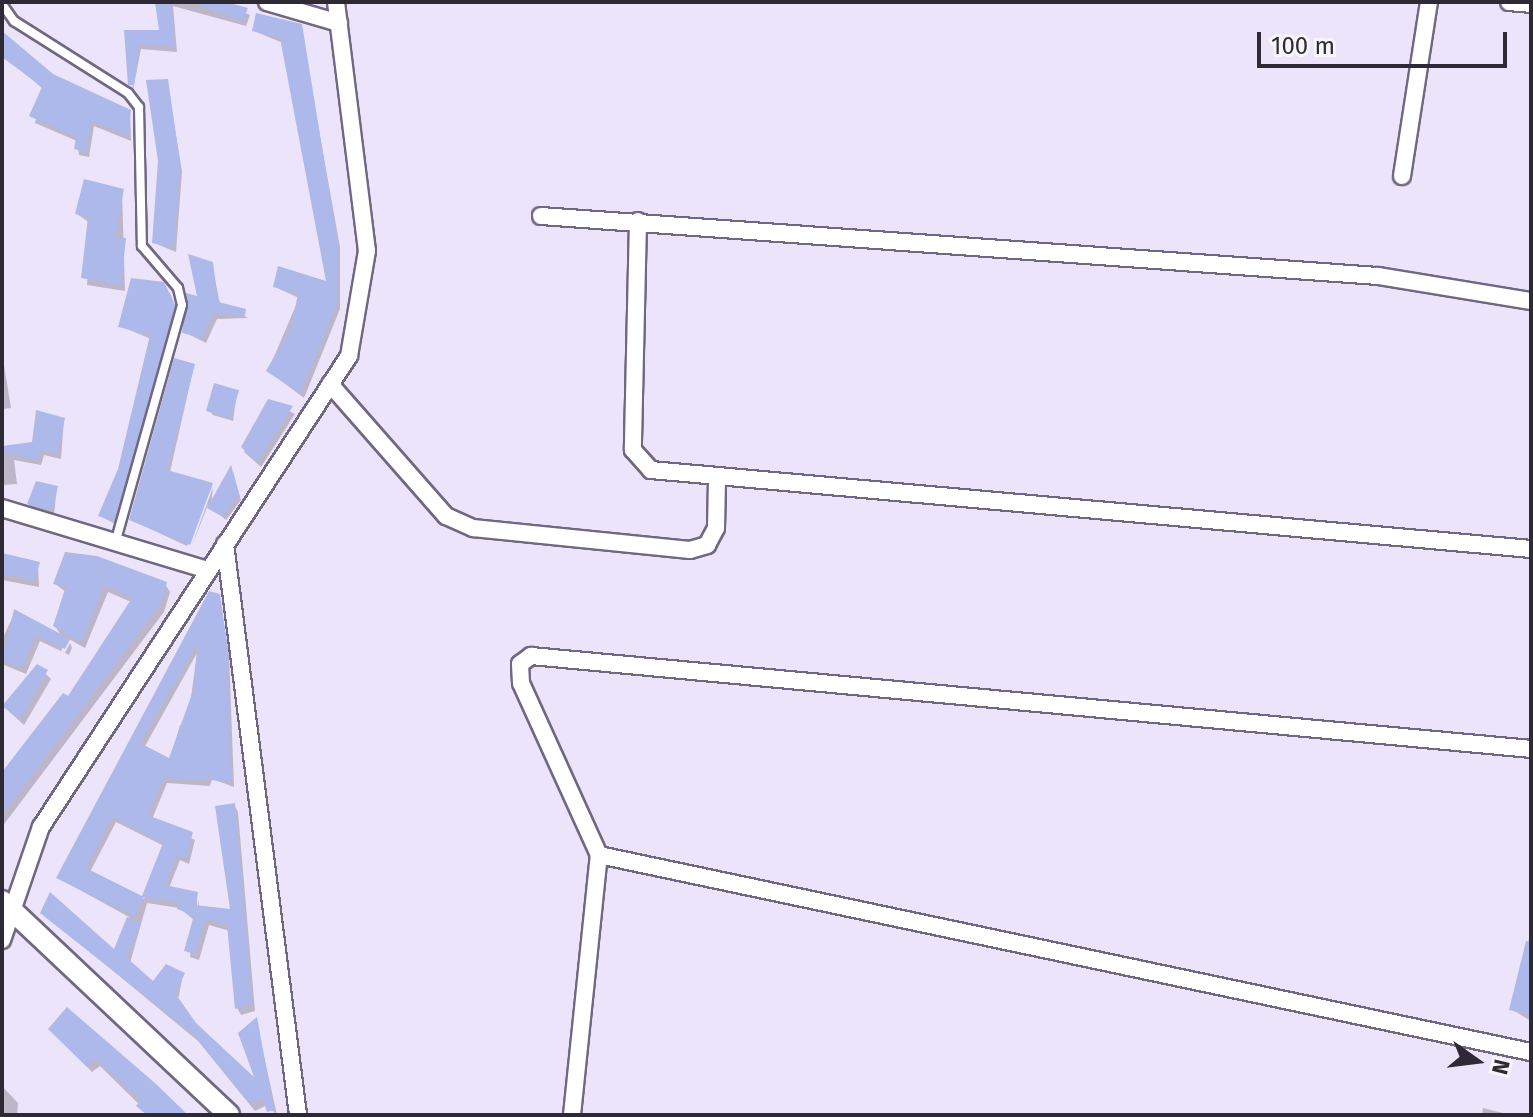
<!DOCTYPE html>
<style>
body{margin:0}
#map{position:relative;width:1533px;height:1117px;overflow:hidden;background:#ece4fb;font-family:"Fira Sans",sans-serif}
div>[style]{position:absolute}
.shadow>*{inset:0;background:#0003}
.building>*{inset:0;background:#adb9eb;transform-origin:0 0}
.roads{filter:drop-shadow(2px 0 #706881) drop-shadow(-2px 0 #706881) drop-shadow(0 2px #706881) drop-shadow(0 -2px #706881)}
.service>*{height:8px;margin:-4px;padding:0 4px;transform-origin:4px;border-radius:4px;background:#fff}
.minor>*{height:16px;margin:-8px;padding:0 8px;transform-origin:8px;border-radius:8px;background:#fff}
.tertiary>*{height:20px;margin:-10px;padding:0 10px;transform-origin:10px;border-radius:10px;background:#fff}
span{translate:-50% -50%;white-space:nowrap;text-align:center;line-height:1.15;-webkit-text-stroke:6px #f6f5fa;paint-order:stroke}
.frame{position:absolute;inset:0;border:4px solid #2e2a35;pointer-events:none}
.north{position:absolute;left:1437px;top:1021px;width:80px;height:80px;-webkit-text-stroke:6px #f6f5fa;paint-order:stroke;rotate:104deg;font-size:22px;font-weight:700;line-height:32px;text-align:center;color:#2e2a35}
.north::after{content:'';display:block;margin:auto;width:28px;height:36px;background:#2e2a35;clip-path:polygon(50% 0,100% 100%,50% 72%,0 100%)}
.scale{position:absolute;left:1257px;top:32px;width:250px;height:36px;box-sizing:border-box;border:4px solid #2e2a35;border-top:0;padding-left:10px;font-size:24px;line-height:28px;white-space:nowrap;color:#2e2a35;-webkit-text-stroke:6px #f6f5fa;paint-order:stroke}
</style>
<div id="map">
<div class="shadow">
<div style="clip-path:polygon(147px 2px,219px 2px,250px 15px,246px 26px,173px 6px,177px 52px,141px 49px,133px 90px,126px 32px,161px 32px,157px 4px)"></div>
<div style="clip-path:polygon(300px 25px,340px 247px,340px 309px,304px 398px,268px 371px,299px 298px,275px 287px,329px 284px,283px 43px,254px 31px)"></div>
<div style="clip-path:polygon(2px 32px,52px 75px,130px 112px,131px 141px,94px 126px,89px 157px,79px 155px,77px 141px,35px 123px,43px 89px,2px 53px)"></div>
<div style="clip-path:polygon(167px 81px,182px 171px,176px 252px,154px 243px)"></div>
<div style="clip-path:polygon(122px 191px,125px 291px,87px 285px,90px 223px,77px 214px)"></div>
<div style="clip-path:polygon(212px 264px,220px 304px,248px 318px,217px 319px,206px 343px,184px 332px)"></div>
<div style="clip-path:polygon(154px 282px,170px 293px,177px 312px,117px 525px,100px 516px,120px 470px,151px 339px,120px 326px)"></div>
<div style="clip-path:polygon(2px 353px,11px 408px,2px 409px)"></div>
<div style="clip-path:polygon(194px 366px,170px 472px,212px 486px,187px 546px,131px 520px)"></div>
<div style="clip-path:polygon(237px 392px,233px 421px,213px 415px,210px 411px)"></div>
<div style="clip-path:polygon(269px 401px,295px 414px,261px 467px,244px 452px)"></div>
<div style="clip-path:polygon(64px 419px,61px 459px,44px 455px,41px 465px,14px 460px,17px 484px,4px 485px,2px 448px,34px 444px)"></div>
<div style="clip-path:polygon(233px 472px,241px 500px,226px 520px,208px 505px,191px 548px,213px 487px,211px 506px)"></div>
<div style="clip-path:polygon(57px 488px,54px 514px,32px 508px,29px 504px)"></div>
<div style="clip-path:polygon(2px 556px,38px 564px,39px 587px,2px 580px)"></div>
<div style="clip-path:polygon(55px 584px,165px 584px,170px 592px,164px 612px,2px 827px,2px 776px,69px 699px,131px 602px,108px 592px,85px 648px,67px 638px,61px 651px,40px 641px,26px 674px,2px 664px,2px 640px,15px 612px,61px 636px,55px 626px,66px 592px)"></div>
<div style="clip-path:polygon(evenodd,219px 595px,229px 653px,234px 787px,212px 779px,210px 786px,167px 783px,152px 819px,195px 840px,189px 864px,180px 860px,169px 888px,197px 894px,197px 915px,199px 898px,199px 907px,232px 911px,234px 805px,238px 812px,255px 1011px,241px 1015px,237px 1008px,230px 931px,209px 925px,199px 960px,190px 957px,194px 920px,179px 908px,147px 903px,130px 963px,154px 984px,183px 975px,178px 1000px,195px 1025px,259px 1084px,256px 1020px,277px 1115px,267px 1105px,255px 1111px,198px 1041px,43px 913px,115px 953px,129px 917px,58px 878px,219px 595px,197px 653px,187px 727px,180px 725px,170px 761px,144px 748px,197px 653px,219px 595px,116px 822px,164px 846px,144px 899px,90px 872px,116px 822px)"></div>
<div style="clip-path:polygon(70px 643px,72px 648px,69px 655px,65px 653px)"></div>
<div style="clip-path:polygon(38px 667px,51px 679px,24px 725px,4px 707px)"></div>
<div style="clip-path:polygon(1531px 931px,1531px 1021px,1511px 1009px)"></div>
<div style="clip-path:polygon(50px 1029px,185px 1115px,150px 1115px,100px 1066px,92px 1072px)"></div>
<div style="clip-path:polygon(2px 1086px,18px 1103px,17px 1115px,2px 1115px)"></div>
<div style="clip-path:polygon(1483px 1108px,1511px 1115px,1482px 1115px)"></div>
</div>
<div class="building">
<div style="clip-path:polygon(155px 2px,171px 2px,175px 47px,139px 44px,134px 85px,128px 85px,124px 30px,159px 30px)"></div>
<div style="clip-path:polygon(190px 2px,226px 2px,248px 8px,243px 21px)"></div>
<div style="clip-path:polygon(256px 13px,302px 24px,337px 239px,338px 302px,300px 393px,266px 371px,292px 325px,298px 293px,273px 287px,278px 266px,326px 281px,280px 38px,252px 31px)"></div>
<div style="clip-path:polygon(2px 31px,53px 74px,131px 110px,128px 136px,91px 121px,86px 152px,74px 149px,76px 137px,29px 116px,42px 87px,2px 57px)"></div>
<div style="clip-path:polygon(168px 79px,180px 163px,174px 247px,152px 243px,158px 161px,146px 80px)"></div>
<div style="clip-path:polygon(84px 179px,124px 189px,115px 237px,126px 238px,121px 285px,81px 278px,88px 217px,75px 214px)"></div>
<div style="clip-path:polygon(188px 254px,213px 262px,218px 302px,246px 309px,245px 316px,213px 313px,202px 338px,182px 333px,186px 293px,197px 296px)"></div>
<div style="clip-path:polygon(131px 278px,164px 282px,175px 305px,114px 521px,98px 516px,118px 469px,150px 335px,118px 327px)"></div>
<div style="clip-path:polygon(174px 358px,195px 364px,167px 470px,213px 483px,190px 545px,129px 520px)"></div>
<div style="left:214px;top:383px;width:26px;height:29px;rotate:16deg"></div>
<div style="clip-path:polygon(268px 399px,293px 406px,257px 462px,241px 447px)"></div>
<div style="clip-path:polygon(36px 410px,65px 418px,58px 453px,41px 450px,38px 460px,2px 452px,2px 446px,32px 442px)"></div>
<div style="clip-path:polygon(231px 465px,239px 494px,223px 517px,207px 508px)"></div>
<div style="clip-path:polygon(36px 481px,58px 486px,52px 510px,27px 504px)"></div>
<div style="clip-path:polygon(65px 552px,97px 556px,167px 582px,161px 603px,2px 815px,2px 772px,63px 693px,68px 696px,132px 598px,104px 585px,81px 642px,53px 626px,66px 586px,53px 584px)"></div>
<div style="clip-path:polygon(2px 553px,40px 562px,35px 580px,2px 574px)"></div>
<div style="clip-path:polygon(evenodd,209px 591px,220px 594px,227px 645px,231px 782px,211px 780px,209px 772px,207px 780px,164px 778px,147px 815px,193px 832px,186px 859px,177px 855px,165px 885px,198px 892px,196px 905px,144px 897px,134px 916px,56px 878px,209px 591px,198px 642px,193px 691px,169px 758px,140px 743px,198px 642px,209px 591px,112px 817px,163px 843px,142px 896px,86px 868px,112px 817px)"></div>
<div style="clip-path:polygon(14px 609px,70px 639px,65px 649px,36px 635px,22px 668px,2px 660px)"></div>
<div style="clip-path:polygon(37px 664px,48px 670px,20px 719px,2px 706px)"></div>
<div style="clip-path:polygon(235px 803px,252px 1004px,235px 1009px,227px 925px,206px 919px,195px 954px,184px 951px,194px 915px,177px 909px,178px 903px,230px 909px,215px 806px)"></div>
<div style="clip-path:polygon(50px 892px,114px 949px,127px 917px,141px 923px,126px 957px,153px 981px,166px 964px,185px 973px,175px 993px,196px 1023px,254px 1077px,238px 1033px,257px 1017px,274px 1110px,267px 1112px,262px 1098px,250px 1104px,192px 1033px,40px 913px)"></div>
<div style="clip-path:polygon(1526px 941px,1531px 942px,1531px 1015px,1509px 1010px)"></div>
<div style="clip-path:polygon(67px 1007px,156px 1084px,188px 1115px,147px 1115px,136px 1106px,141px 1100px,95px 1059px,86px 1066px,48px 1029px)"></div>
</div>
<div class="roads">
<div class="service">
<div style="left:2px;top:4px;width:21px;rotate:55deg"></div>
<div style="left:14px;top:21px;width:135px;rotate:32.3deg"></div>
<div style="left:128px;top:93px;width:18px;rotate:52deg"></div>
<div style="left:139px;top:107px;width:139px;rotate:88.8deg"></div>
<div style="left:142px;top:246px;width:55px;rotate:49.4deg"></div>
<div style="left:178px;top:288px;width:17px;rotate:77deg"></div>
<div style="left:182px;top:305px;width:244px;rotate:105.7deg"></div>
</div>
<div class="minor">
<div style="left:267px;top:2px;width:75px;rotate:16.3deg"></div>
<div style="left:1509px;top:2px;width:22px;rotate:5deg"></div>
<div style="left:1402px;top:176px;width:176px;rotate:-81.2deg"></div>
<div style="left:541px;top:216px;width:839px;rotate:4.1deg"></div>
<div style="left:1378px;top:276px;width:155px;rotate:9.3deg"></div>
<div style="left:638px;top:221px;width:229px;rotate:91.3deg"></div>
<div style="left:633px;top:450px;width:27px;rotate:48deg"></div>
<div style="left:651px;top:470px;width:884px;rotate:5.13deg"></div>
<div style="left:330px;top:384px;width:176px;rotate:48.7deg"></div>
<div style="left:446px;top:516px;width:30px;rotate:24deg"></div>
<div style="left:473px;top:528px;width:218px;rotate:5.8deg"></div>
<div style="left:690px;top:550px;width:18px;rotate:-16deg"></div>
<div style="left:707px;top:545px;width:19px;rotate:-62deg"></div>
<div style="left:716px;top:528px;width:47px;rotate:-88.8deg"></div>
<div style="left:2px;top:508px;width:215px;rotate:16.8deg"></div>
<div style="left:225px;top:544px;width:576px;rotate:82.71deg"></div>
<div style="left:599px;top:855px;width:953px;rotate:11.94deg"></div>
<div style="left:2px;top:940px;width:120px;rotate:-71deg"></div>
<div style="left:41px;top:827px;width:563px;rotate:-56.82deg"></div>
<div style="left:349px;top:356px;width:107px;rotate:-80.3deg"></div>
<div style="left:367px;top:251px;width:251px;rotate:-97.1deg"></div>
<div style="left:572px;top:1115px;width:261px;rotate:-84.1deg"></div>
<div style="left:599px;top:855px;width:189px;rotate:-114.4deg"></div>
<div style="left:521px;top:683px;width:19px;rotate:-93deg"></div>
<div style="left:520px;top:664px;width:14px;rotate:-36deg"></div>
<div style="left:531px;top:656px;width:1004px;rotate:5.31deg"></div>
</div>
<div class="tertiary">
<div style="left:2px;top:901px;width:312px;rotate:43.3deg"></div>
</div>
</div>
<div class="frame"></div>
<div class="north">N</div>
<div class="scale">100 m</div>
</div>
